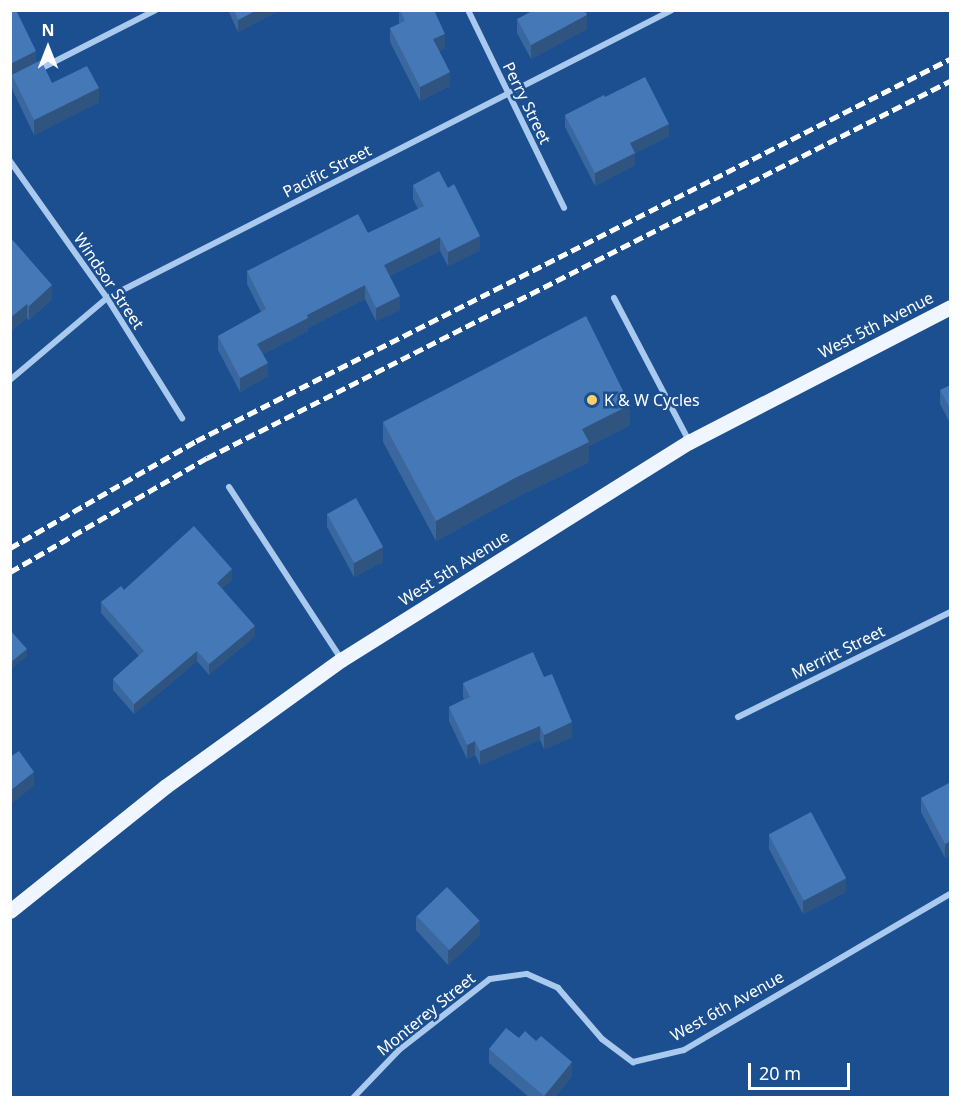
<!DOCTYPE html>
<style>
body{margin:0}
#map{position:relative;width:961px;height:1108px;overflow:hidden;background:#1b4f8f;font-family:"Noto Sans",sans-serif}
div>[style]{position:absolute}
.street>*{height:6px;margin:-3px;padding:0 3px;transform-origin:3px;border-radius:3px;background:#a9c9ee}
.primary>*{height:15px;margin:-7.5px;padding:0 7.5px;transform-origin:7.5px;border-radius:7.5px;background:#f0f6ff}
.rail>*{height:4.5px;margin-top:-2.25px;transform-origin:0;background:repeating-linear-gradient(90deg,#fff 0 10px,transparent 0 14.5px)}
.wall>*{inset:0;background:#3a679d}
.shaded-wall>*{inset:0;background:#305480}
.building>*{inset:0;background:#4478b7;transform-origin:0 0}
.dots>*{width:16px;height:16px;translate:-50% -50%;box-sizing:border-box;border:3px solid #1b4f8f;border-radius:50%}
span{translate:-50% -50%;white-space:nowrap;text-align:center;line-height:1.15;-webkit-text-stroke:5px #1b4f8f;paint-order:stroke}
.street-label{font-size:16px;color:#fff}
.poi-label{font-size:16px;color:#fff}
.left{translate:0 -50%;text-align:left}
.frame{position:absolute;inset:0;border:12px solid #fff;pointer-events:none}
.north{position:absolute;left:18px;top:18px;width:60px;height:60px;-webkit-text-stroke:4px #1b4f8f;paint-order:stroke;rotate:0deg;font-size:16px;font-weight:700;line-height:24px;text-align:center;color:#fff}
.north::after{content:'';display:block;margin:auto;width:21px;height:27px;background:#fff;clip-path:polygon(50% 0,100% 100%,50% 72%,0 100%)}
.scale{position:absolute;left:748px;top:1063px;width:102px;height:27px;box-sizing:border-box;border:3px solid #fff;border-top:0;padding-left:8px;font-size:18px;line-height:21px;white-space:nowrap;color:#fff;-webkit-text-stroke:4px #1b4f8f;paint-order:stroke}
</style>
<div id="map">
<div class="street">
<div style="left:468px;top:10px;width:220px;rotate:64.1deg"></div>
<div style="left:38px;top:70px;width:132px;rotate:-27deg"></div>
<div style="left:10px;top:161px;width:168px;rotate:54.7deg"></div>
<div style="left:107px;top:298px;width:142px;rotate:58deg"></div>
<div style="left:614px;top:298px;width:161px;rotate:62.3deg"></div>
<div style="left:10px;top:380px;width:127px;rotate:-40.2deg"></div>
<div style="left:107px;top:298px;width:634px;rotate:-27.01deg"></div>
<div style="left:229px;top:487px;width:205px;rotate:56.9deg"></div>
<div style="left:738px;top:717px;width:237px;rotate:-26.3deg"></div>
<div style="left:353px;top:1098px;width:66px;rotate:-46.2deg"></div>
<div style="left:399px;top:1050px;width:115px;rotate:-38deg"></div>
<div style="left:490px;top:979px;width:37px;rotate:-8deg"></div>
<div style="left:527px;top:974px;width:34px;rotate:24deg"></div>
<div style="left:558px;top:988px;width:67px;rotate:49.2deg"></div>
<div style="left:602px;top:1039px;width:39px;rotate:37deg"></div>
<div style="left:633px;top:1062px;width:52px;rotate:-13.2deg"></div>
<div style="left:684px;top:1050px;width:308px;rotate:-30.4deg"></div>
</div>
<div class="primary">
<div style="left:10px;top:911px;width:200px;rotate:-38.7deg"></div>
<div style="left:166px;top:786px;width:216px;rotate:-35.8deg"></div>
<div style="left:341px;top:660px;width:411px;rotate:-32.1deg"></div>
<div style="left:689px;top:442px;width:294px;rotate:-27.3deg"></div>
</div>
<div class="rail">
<div style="left:10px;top:548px;width:215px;rotate:-29.9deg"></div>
<div style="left:196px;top:441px;width:845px;rotate:-26.87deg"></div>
<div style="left:10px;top:572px;width:228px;rotate:-30.1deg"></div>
<div style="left:207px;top:458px;width:833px;rotate:-26.9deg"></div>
</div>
<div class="wall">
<div style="clip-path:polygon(10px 10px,36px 63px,52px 83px,99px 102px,34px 135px,12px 89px,12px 77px,10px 78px)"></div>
<div style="clip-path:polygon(228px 10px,280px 10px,238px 32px)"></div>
<div style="clip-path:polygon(399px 10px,434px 10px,445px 48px,439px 51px,450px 86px,420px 101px,390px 42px,390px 28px,399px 24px)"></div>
<div style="clip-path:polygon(517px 19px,587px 29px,531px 59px,517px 33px)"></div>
<div style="clip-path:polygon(605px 97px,669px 136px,635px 153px,635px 165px,595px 186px,565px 127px,565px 115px)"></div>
<div style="clip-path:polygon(413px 185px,480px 250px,448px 266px,440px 251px,389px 276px,400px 310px,376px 321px,365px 299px,308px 328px,308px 331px,263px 354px,268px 376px,240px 392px,218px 350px,218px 336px,261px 312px,247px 284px,247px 271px,368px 233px,418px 209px,413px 199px)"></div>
<div style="clip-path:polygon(10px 237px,52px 299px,29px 320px,27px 318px,10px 332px)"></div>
<div style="clip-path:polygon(951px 385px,951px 425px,940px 404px,940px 390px)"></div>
<div style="clip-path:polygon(383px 422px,630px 425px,589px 446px,589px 462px,513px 499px,436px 541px,383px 442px)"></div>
<div style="clip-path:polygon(327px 513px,383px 562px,354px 577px,327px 527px)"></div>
<div style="clip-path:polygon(232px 580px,222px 588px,255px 636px,209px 675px,197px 661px,134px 714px,113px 690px,113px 679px,139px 656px,101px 613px,101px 602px,124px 590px)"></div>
<div style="clip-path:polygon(544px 677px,572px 737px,544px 749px,540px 740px,480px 765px,475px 755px,467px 759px,449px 721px,449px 707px,464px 699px,463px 697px,463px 683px)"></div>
<div style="clip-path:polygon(951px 782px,951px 855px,945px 858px,921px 812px,921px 798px)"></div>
<div style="clip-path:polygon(769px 835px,846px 892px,803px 914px,769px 849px)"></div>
<div style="clip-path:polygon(416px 916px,480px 935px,448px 965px,416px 930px)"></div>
<div style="clip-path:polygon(519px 1038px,536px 1041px,572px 1076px,554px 1098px,530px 1098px,489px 1063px,489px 1049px)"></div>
</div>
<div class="shaded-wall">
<div style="clip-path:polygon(257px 10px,280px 10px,238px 32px,238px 20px)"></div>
<div style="clip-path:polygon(587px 15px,587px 29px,531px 59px,531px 45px)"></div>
<div style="clip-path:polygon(445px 34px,445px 48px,433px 54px,433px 39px)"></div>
<div style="clip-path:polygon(36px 51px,36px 65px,12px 75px,12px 77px,10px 78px,10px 64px)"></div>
<div style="clip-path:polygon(450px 72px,450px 86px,420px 101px,420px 87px)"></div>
<div style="clip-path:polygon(99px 88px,99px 102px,34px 135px,34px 120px)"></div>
<div style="clip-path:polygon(669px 124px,669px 136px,635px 153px,635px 165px,595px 186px,595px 173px,630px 143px)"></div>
<div style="clip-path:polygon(480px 236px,480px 250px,448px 266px,448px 252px)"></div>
<div style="clip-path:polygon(440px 237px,440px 251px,384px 278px,384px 265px)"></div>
<div style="clip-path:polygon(52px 285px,52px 299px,29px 320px,29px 306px)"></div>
<div style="clip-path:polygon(365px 285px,365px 299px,308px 328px,308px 331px,257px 357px,257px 344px,307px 315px)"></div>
<div style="clip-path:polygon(400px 296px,400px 310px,376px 321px,376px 308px)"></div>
<div style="clip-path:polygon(27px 304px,27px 318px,10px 332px,10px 318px)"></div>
<div style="clip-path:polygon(268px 363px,268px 376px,240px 392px,240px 378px)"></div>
<div style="clip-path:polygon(630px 405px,630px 425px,589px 446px,589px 462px,513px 499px,436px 541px,436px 521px,582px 429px)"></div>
<div style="clip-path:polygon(383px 547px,383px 562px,354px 577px,354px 563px)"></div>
<div style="clip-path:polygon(232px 569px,232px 580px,217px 593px,217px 583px)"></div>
<div style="clip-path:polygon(255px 626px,255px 636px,209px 675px,209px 664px)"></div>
<div style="clip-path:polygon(27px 649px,27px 656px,10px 671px,10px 663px)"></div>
<div style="clip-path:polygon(197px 651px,197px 661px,134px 714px,134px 704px)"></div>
<div style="clip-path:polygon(572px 722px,572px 737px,544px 749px,544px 735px)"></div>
<div style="clip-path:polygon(540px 726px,540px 740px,480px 765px,480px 751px)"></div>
<div style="clip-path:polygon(475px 741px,475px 755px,467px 759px,467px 745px)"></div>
<div style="clip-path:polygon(34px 772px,34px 786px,10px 805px,10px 791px)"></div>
<div style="clip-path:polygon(951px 841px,951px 855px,945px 858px,945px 844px)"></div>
<div style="clip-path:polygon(846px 878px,846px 892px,803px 914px,803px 900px)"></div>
<div style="clip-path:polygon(480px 921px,480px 935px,448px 965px,448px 951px)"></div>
<div style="clip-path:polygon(572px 1062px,572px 1076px,554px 1098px,544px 1098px,544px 1096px)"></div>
</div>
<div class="building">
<div style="clip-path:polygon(10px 10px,16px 10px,36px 51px,10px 64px)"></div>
<div style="clip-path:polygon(234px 10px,257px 10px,238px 20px)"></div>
<div style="clip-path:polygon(400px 10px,434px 10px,445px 34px,433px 39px,450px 72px,420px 87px,390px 28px,405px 21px)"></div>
<div style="clip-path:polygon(534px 10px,585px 10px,587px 15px,531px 45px,517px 19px)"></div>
<div style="clip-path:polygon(41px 60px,52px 83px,87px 66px,99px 88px,34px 120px,12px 75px)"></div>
<div style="clip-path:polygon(645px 77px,669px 124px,630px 143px,635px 153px,595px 173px,565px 115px,604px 95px,605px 97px)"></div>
<div style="clip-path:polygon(439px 171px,448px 188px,454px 184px,480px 236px,448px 252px,440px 237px,384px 265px,400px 296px,376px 308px,365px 285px,307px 315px,308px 318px,257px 344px,268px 363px,240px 378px,218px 336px,266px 309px,247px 271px,358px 214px,368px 233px,424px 206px,413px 185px)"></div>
<div style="clip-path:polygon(10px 237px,52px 285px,29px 306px,27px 304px,10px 318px)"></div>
<div style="clip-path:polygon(586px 316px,630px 405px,582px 429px,589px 442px,513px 479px,436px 521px,383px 422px)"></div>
<div style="clip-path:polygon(951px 385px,951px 410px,940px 390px)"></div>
<div style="left:356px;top:498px;width:56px;height:33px;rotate:61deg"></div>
<div style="clip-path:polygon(194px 526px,232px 569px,217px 583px,255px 626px,209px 664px,197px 651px,134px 704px,113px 679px,144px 651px,101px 602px,121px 586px,124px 590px)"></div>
<div style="clip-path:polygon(10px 630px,27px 649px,10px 663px)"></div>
<div style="clip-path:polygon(533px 652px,544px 677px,552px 674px,572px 722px,544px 735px,540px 726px,480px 751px,475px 741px,467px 745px,449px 707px,470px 697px,463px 683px)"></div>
<div style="clip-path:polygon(19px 751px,34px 772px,10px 791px,10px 757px)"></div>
<div style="clip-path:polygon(951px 782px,951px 841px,945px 844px,921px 798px)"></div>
<div style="left:811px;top:812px;width:75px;height:48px;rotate:62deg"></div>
<div style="left:447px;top:887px;width:47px;height:42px;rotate:46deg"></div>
<div style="clip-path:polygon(506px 1028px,519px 1038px,525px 1031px,536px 1041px,541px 1036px,572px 1062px,544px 1096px,489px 1049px)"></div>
</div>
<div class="dots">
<div style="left:592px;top:400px;background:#ffd166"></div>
</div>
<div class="street-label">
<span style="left:527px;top:103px;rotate:64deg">Perry Street</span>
<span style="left:327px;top:171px;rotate:-27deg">Pacific Street</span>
<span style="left:109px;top:281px;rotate:56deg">Windsor Street</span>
<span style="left:876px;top:325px;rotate:-27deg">West 5th Avenue</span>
<span style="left:454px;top:568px;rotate:-32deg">West 5th Avenue</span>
<span style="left:838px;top:652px;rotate:-26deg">Merritt Street</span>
<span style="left:727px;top:1006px;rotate:-29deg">West 6th Avenue</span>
<span style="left:426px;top:1014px;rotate:-39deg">Monterey Street</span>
</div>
<div class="poi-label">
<span class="left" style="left:604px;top:400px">K &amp; W Cycles</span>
</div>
<div class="frame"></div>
<div class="north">N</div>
<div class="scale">20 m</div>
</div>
